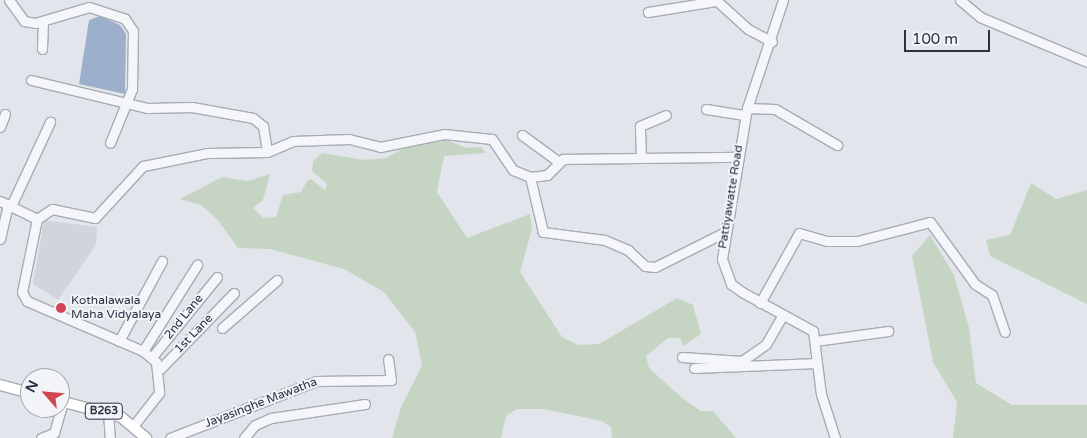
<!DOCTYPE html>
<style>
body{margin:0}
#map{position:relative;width:1087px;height:438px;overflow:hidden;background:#e2e5eb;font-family:"Varela Round",sans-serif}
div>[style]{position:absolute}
.built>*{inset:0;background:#d0d4dd}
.green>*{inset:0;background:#c6d5c3}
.water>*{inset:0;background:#9cb0cb}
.roads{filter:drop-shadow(1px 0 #a7abb5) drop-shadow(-1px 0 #a7abb5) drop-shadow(0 1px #a7abb5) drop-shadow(0 -1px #a7abb5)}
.minor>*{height:9px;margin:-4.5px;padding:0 4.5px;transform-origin:4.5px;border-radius:4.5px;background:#f5f6f9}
.major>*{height:10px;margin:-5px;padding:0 5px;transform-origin:5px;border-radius:5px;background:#fff}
.dots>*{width:14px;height:14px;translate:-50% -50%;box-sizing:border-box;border:2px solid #f2f4f8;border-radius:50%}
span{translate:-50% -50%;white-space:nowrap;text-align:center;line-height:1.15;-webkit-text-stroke:4px #f2f4f8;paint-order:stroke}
.shield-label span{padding:1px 4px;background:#f2f4f8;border:1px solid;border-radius:4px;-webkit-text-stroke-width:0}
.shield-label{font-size:11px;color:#293143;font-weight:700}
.street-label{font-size:12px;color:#293143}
.poi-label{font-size:12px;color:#293143}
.left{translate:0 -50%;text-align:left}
.north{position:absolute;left:20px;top:368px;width:50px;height:50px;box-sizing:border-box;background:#f2f4f8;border:1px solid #a2a6b0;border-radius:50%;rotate:297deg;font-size:14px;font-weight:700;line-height:20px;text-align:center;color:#293143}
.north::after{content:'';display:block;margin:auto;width:18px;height:22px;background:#d24552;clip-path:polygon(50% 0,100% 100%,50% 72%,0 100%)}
.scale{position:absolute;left:904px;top:30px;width:86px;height:22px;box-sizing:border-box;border:2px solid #293143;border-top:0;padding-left:6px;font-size:15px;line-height:18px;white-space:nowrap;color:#293143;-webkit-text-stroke:4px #f2f4f8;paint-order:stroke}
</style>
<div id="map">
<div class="built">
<div style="clip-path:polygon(44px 220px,97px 227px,96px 245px,58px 300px,33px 284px)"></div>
</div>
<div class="green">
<div style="clip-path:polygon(444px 139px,466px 148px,481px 147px,486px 153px,444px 156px,437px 192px,467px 238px,530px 214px,532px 229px,520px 272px,562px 337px,578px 345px,599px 344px,677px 298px,693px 305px,701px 334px,683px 346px,680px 338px,668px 338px,646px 356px,649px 368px,682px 398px,701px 411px,713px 411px,736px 438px,612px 438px,611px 427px,602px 421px,544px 409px,517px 409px,506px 416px,501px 438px,392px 438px,401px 407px,422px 366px,415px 332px,384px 292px,344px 269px,270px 249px,238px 248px,217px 219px,201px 205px,180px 199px,222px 177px,248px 181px,270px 174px,263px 200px,253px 208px,263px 218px,276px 217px,283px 195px,301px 192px,307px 181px,311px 179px,325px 190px,327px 184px,312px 171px,313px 161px,322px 153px,365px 160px,386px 158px,413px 143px)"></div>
<div style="clip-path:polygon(1031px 183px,1056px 199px,1087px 190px,1087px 304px,990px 256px,986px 240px,1010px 235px)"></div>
<div style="clip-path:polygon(930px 235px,954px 275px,969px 328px,976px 383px,1012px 405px,1087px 405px,1087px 438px,953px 438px,957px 402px,933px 362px,912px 256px)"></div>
</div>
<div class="water">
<div style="clip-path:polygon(100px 16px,120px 25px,126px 34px,125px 94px,79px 84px,89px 20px)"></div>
</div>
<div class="roads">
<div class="minor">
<div style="left:9px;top:0;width:26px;rotate:54deg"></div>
<div style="left:24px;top:21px;width:11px;rotate:10deg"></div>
<div style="left:35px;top:23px;width:56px;rotate:-16.5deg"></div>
<div style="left:89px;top:7px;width:38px;rotate:18deg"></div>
<div style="left:125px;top:19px;width:14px;rotate:56deg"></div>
<div style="left:133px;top:31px;width:58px;rotate:91deg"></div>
<div style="left:132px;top:89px;width:58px;rotate:112.2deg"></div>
<div style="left:783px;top:0;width:114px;rotate:108.4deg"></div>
<div style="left:747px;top:108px;width:153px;rotate:99.4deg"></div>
<div style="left:722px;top:259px;width:27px;rotate:70deg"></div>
<div style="left:731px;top:284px;width:14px;rotate:36deg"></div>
<div style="left:742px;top:292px;width:81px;rotate:28.8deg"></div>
<div style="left:813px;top:331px;width:64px;rotate:82.8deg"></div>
<div style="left:821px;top:394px;width:46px;rotate:72.3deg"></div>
<div style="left:960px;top:0;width:26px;rotate:40deg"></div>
<div style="left:980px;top:17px;width:116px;rotate:22.8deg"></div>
<div style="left:648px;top:12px;width:70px;rotate:-9.1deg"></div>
<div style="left:717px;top:1px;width:42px;rotate:42.1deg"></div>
<div style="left:748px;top:29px;width:27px;rotate:28deg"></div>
<div style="left:42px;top:49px;width:28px;rotate:-88deg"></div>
<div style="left:31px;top:80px;width:119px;rotate:13.6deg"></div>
<div style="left:147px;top:108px;width:45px;rotate:-1.3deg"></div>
<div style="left:192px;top:107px;width:62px;rotate:10.2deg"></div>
<div style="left:253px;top:118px;width:13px;rotate:39deg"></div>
<div style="left:263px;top:126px;width:26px;rotate:81deg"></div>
<div style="left:747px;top:108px;width:28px;rotate:2deg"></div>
<div style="left:775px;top:109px;width:72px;rotate:30.1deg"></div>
<div style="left:706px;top:109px;width:39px;rotate:9deg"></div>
<div style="left:0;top:127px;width:14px;rotate:-69deg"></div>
<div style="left:522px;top:135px;width:46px;rotate:36.1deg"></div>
<div style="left:641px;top:158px;width:32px;rotate:-92deg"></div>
<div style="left:640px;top:126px;width:28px;rotate:-23deg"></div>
<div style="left:0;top:201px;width:41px;rotate:25.9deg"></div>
<div style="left:37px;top:219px;width:75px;rotate:101.6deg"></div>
<div style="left:22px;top:292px;width:10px;rotate:61deg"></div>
<div style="left:27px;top:301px;width:126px;rotate:23.3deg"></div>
<div style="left:143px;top:351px;width:17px;rotate:40deg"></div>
<div style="left:156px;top:362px;width:31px;rotate:84deg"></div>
<div style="left:159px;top:393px;width:41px;rotate:128deg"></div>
<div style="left:11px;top:206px;width:93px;rotate:-65.1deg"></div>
<div style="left:37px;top:219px;width:18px;rotate:-34deg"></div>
<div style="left:52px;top:209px;width:44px;rotate:11.8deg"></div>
<div style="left:95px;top:218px;width:71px;rotate:-47.3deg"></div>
<div style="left:143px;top:166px;width:65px;rotate:-11.5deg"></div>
<div style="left:207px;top:153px;width:60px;rotate:-1deg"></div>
<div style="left:267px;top:152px;width:28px;rotate:-23deg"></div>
<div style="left:293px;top:141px;width:56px;rotate:-2deg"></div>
<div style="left:349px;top:139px;width:32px;rotate:14deg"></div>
<div style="left:380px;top:147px;width:65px;rotate:-11.5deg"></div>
<div style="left:444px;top:134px;width:48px;rotate:5.9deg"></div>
<div style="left:492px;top:139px;width:37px;rotate:56deg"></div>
<div style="left:513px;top:170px;width:18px;rotate:22deg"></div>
<div style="left:723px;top:233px;width:76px;rotate:153.4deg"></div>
<div style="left:655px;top:267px;width:10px;rotate:-174deg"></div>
<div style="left:645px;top:266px;width:23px;rotate:-137deg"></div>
<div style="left:628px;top:250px;width:25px;rotate:-157deg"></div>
<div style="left:605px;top:240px;width:63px;rotate:-172.6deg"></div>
<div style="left:543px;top:232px;width:57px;rotate:-103.3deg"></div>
<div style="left:530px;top:177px;width:17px;rotate:-7deg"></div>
<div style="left:547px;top:175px;width:23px;rotate:-45deg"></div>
<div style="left:563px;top:159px;width:174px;rotate:-0.7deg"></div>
<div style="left:0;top:239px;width:36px;rotate:-77deg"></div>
<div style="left:760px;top:303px;width:80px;rotate:-60.9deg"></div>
<div style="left:799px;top:233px;width:29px;rotate:16deg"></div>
<div style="left:827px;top:241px;width:30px"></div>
<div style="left:857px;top:241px;width:75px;rotate:-14.6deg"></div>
<div style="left:930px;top:222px;width:77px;rotate:54deg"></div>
<div style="left:975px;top:284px;width:20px;rotate:33deg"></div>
<div style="left:992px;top:295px;width:39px;rotate:71deg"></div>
<div style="left:222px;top:328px;width:73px;rotate:-41.1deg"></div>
<div style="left:119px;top:341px;width:91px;rotate:-61.7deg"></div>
<div style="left:815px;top:341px;width:74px;rotate:-7.8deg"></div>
<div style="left:143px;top:351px;width:102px;rotate:-57.9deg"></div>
<div style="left:152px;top:357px;width:103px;rotate:-50.9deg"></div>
<div style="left:682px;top:357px;width:60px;rotate:3.8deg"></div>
<div style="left:742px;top:361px;width:29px;rotate:-35deg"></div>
<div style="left:766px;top:344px;width:32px;rotate:-60deg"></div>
<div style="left:694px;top:368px;width:123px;rotate:-2.3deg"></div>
<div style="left:160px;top:369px;width:106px;rotate:-45.8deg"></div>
<div style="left:108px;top:412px;width:26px;rotate:86deg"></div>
<div style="left:41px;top:438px;width:14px;rotate:-21deg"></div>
<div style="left:54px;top:433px;width:32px;rotate:-74deg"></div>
<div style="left:170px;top:438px;width:157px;rotate:-21.3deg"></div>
<div style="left:316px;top:381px;width:75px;rotate:-0.8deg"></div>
<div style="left:391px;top:380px;width:21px;rotate:-98deg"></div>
<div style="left:244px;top:438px;width:17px;rotate:-50deg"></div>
<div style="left:255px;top:425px;width:17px;rotate:-24deg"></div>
<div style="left:271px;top:418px;width:95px;rotate:-8.5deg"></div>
</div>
<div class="major">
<div style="left:0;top:385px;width:31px;rotate:15deg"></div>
<div style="left:60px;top:401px;width:63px;rotate:14.7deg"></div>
<div style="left:121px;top:417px;width:33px;rotate:40deg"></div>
</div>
</div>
<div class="dots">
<div style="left:61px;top:308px;background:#d24552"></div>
</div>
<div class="shield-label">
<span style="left:104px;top:411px">B263</span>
</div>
<div class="street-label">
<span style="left:731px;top:197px;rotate:-81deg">Pattiyawatte Road</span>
<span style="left:184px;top:317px;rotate:-51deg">2nd Lane</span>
<span style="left:194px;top:334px;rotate:-46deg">1st Lane</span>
<span style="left:261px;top:403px;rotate:-21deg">Jayasinghe Mawatha</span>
</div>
<div class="poi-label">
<span class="left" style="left:71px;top:308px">Kothalawala<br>Maha Vidyalaya</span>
</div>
<div class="north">N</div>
<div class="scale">100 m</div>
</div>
